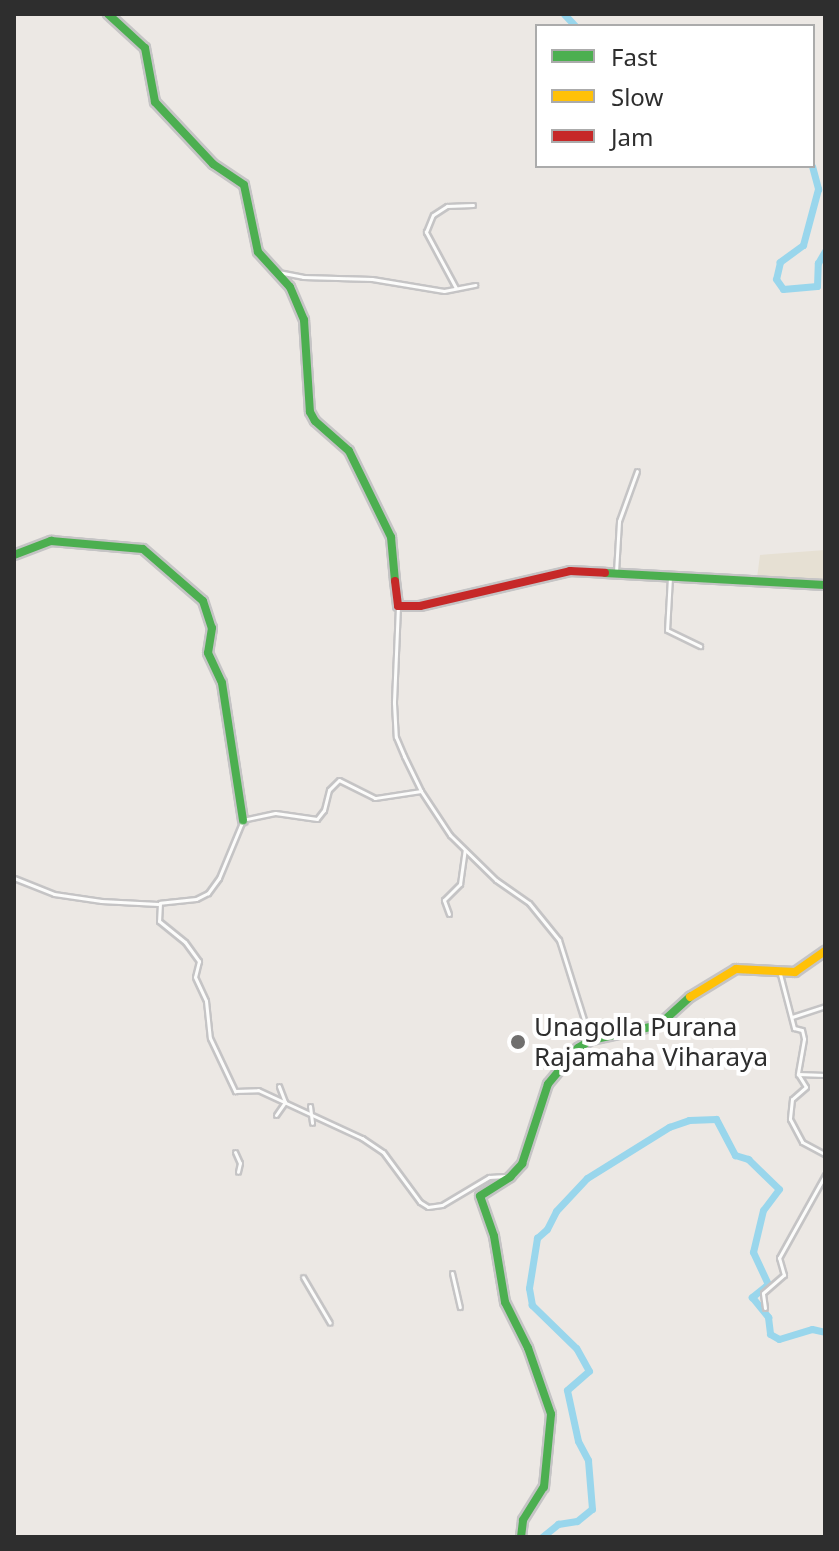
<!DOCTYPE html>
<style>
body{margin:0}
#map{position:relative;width:839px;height:1551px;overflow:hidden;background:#ece8e4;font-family:"Noto Sans",sans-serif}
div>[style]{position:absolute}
.education>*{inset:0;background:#e6e0d3}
.river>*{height:7px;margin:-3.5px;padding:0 3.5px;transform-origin:3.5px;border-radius:3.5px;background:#99d6ec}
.roads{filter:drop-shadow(2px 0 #c5c4c5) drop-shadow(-2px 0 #c5c4c5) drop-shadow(0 2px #c5c4c5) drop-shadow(0 -2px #c5c4c5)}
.street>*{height:3px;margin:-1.5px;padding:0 1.5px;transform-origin:1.5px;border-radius:1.5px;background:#fcfcfb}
.fast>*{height:8px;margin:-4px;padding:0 4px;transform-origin:4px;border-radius:4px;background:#4caf50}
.slow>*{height:8px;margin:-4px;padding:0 4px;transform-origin:4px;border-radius:4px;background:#ffc107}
.jam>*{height:8px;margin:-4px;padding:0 4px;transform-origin:4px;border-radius:4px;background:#c62828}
.dots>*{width:22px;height:22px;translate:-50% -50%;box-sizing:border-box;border:4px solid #fff;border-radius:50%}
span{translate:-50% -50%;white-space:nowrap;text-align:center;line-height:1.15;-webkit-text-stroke:8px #fff;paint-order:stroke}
.poi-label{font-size:26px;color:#2e2e2e}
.left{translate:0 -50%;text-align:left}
.frame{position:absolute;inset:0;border:16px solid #2e2e2e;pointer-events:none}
.legend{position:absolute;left:535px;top:24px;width:280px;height:144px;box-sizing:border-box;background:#fff;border:2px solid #ababab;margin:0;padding:10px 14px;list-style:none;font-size:24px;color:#2e2e2e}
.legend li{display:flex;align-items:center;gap:16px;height:40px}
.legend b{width:40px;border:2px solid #ababab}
</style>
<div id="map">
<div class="education">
<div style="clip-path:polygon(825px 550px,825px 583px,808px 584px,757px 578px,760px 555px)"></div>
</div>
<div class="river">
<div style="left:564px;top:14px;width:16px;rotate:47deg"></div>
<div style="left:812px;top:166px;width:24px;rotate:75deg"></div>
<div style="left:818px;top:189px;width:58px;rotate:105deg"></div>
<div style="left:803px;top:245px;width:29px;rotate:144deg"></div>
<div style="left:780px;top:262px;width:17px;rotate:103deg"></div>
<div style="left:776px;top:279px;width:12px;rotate:55deg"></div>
<div style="left:783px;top:289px;width:34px;rotate:-5deg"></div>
<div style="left:817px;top:286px;width:23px;rotate:-88deg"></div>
<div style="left:818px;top:263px;width:14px;rotate:-60deg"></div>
<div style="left:542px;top:1537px;width:21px;rotate:-39deg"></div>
<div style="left:558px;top:1524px;width:19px;rotate:-9deg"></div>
<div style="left:577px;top:1521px;width:19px;rotate:-39deg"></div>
<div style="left:592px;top:1509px;width:49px;rotate:-94.7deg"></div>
<div style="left:588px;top:1460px;width:21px;rotate:-118deg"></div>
<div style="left:578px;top:1441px;width:52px;rotate:-102.2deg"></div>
<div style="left:567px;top:1390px;width:29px;rotate:-41deg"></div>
<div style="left:589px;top:1371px;width:26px;rotate:-119deg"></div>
<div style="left:576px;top:1348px;width:62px;rotate:-135.7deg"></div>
<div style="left:532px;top:1305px;width:17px;rotate:-100deg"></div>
<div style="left:529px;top:1288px;width:51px;rotate:-80.9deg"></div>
<div style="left:537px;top:1238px;width:13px;rotate:-42deg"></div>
<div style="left:547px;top:1229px;width:20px;rotate:-63deg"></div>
<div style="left:556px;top:1211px;width:45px;rotate:-46.8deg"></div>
<div style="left:587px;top:1178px;width:97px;rotate:-31.9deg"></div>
<div style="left:669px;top:1127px;width:21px;rotate:-19deg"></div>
<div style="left:689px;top:1120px;width:27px;rotate:-2deg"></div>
<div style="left:716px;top:1119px;width:41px;rotate:62.2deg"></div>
<div style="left:735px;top:1155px;width:14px;rotate:17deg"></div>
<div style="left:748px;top:1159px;width:43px;rotate:44.1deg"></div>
<div style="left:779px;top:1189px;width:26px;rotate:127deg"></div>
<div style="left:763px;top:1210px;width:43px;rotate:103.4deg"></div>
<div style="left:753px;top:1252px;width:35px;rotate:65deg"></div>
<div style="left:768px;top:1284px;width:21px;rotate:141deg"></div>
<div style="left:752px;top:1297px;width:26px;rotate:51deg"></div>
<div style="left:768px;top:1317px;width:17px;rotate:83deg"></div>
<div style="left:770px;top:1334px;width:10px;rotate:29deg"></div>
<div style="left:779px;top:1339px;width:34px;rotate:-17deg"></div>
<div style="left:812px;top:1329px;width:13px;rotate:13deg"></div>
</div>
<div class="roads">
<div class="street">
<div style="left:278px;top:272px;width:25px;rotate:11deg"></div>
<div style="left:303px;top:277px;width:69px;rotate:1.7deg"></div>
<div style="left:372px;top:279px;width:73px;rotate:9.5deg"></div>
<div style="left:444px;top:291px;width:32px;rotate:-11deg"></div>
<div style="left:456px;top:288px;width:64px;rotate:-118.2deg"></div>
<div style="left:426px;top:232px;width:18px;rotate:-68deg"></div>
<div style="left:433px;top:215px;width:17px;rotate:-33deg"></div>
<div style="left:447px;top:206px;width:26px;rotate:-2deg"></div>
<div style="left:616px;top:572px;width:51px;rotate:-86.6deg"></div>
<div style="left:619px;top:521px;width:53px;rotate:-70.2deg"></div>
<div style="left:670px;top:577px;width:53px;rotate:93.2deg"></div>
<div style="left:667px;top:630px;width:37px;rotate:26deg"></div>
<div style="left:398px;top:606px;width:97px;rotate:92.4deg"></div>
<div style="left:394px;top:703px;width:34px;rotate:87deg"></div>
<div style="left:396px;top:737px;width:21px;rotate:67deg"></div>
<div style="left:404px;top:756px;width:39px;rotate:64deg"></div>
<div style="left:421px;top:791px;width:53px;rotate:56.6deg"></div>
<div style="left:450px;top:835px;width:64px;rotate:44.4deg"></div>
<div style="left:496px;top:880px;width:40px;rotate:34.9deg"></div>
<div style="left:529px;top:903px;width:48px;rotate:51deg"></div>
<div style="left:559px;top:940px;width:104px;rotate:72.6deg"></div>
<div style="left:421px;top:791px;width:47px;rotate:171.3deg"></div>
<div style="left:375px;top:798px;width:40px;rotate:-153.4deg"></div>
<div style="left:339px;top:780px;width:14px;rotate:135deg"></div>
<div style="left:329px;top:790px;width:21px;rotate:104deg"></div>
<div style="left:324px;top:810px;width:11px;rotate:128deg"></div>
<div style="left:317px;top:819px;width:42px;rotate:-171.9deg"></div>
<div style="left:275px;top:813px;width:33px;rotate:168deg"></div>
<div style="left:243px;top:820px;width:63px;rotate:112.5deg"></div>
<div style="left:219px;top:878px;width:19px;rotate:126deg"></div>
<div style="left:208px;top:893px;width:13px;rotate:153deg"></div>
<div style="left:196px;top:899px;width:36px;rotate:174deg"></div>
<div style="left:160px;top:903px;width:18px;rotate:93deg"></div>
<div style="left:159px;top:921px;width:33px;rotate:39deg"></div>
<div style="left:185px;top:942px;width:24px;rotate:54deg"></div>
<div style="left:199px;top:961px;width:16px;rotate:104deg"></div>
<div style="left:195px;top:977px;width:26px;rotate:65deg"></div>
<div style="left:206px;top:1001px;width:37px;rotate:84deg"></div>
<div style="left:210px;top:1038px;width:59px;rotate:64.7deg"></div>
<div style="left:235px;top:1091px;width:23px;rotate:-2deg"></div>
<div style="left:258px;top:1090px;width:115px;rotate:24.8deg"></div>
<div style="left:362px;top:1138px;width:25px;rotate:34deg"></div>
<div style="left:383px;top:1152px;width:62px;rotate:53.5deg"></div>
<div style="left:420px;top:1202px;width:9px;rotate:32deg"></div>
<div style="left:428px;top:1207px;width:14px;rotate:-8deg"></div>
<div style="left:442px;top:1205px;width:55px;rotate:-30.8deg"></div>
<div style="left:489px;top:1177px;width:17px;rotate:-3deg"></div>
<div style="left:14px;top:878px;width:43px;rotate:21.8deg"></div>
<div style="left:54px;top:894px;width:48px;rotate:8.5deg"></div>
<div style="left:101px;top:901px;width:57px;rotate:3deg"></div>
<div style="left:449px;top:914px;width:15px;rotate:-110deg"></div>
<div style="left:444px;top:900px;width:23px;rotate:-45deg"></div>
<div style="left:460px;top:884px;width:34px;rotate:-82deg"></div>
<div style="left:780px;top:974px;width:56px;rotate:75.5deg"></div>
<div style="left:794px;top:1028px;width:8px;rotate:14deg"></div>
<div style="left:802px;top:1030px;width:9px;rotate:77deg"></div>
<div style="left:804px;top:1039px;width:36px;rotate:100deg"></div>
<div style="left:798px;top:1074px;width:15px;rotate:58deg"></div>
<div style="left:806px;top:1087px;width:18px;rotate:139deg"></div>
<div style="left:792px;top:1099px;width:20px;rotate:96deg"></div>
<div style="left:790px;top:1119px;width:26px;rotate:62deg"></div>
<div style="left:802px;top:1142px;width:26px;rotate:28deg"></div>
<div style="left:792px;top:1017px;width:35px;rotate:-18deg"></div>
<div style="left:798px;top:1074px;width:27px;rotate:2deg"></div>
<div style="left:310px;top:1106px;width:17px;rotate:83deg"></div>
<div style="left:276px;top:1115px;width:16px;rotate:-55deg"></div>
<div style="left:285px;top:1102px;width:17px;rotate:-111deg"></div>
<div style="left:235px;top:1152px;width:12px;rotate:66deg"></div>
<div style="left:240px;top:1163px;width:9px;rotate:103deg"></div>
<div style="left:452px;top:1273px;width:35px;rotate:77deg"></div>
<div style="left:303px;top:1277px;width:53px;rotate:59.6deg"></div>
<div style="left:765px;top:1308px;width:15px;rotate:-98deg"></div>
<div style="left:763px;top:1293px;width:28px;rotate:-41deg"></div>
<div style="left:784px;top:1275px;width:18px;rotate:-106deg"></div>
<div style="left:779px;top:1258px;width:95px;rotate:-61deg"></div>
</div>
<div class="fast">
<div style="left:108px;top:14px;width:50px;rotate:42.6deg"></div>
<div style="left:145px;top:48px;width:55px;rotate:79.5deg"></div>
<div style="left:155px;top:102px;width:85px;rotate:46.9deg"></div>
<div style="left:213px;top:164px;width:37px;rotate:34deg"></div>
<div style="left:244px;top:185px;width:68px;rotate:78.2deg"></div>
<div style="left:258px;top:252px;width:47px;rotate:47.6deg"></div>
<div style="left:290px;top:287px;width:36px;rotate:67deg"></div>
<div style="left:304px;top:320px;width:92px;rotate:86.3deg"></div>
<div style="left:310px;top:412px;width:10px;rotate:61deg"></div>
<div style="left:315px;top:421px;width:45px;rotate:41.4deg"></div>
<div style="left:349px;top:451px;width:96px;rotate:64deg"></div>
<div style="left:391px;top:537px;width:44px;rotate:84.8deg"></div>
<div style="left:14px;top:555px;width:40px;rotate:-21deg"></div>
<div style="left:51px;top:541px;width:92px;rotate:5deg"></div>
<div style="left:143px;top:549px;width:79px;rotate:40.9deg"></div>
<div style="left:203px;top:601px;width:28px;rotate:72deg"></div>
<div style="left:212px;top:628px;width:25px;rotate:99deg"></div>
<div style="left:208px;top:653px;width:33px;rotate:65deg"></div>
<div style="left:222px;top:683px;width:139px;rotate:81.3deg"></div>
<div style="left:605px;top:573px;width:220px;rotate:3.1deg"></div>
<div style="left:521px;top:1537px;width:17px;rotate:-83deg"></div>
<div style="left:523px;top:1520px;width:39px;rotate:-58deg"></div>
<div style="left:544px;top:1487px;width:73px;rotate:-84.5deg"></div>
<div style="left:551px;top:1414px;width:70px;rotate:-109.2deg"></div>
<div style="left:528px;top:1348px;width:51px;rotate:-116.6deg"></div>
<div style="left:505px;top:1302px;width:67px;rotate:-99.5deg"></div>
<div style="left:494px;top:1236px;width:42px;rotate:-109.3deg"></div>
<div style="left:480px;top:1196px;width:36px;rotate:-32deg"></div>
<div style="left:510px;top:1177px;width:18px;rotate:-47deg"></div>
<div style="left:522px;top:1164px;width:84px;rotate:-72deg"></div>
<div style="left:548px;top:1084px;width:47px;rotate:-50.2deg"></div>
<div style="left:578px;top:1048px;width:15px;rotate:-32deg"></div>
<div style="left:591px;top:1040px;width:70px;rotate:-12.4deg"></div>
<div style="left:659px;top:1025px;width:42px;rotate:-42.1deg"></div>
</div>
<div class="slow">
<div style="left:690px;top:997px;width:54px;rotate:-31.3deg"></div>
<div style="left:736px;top:969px;width:59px;rotate:2.9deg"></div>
<div style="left:795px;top:972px;width:37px;rotate:-35deg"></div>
</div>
<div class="jam">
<div style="left:395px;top:581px;width:25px;rotate:83deg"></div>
<div style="left:398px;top:606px;width:22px"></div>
<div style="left:420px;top:606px;width:154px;rotate:-13.1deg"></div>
<div style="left:570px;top:571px;width:35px;rotate:3deg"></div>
</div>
</div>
<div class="dots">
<div style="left:518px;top:1042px;background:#706f6e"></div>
</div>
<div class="poi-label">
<span class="left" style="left:534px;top:1042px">Unagolla Purana<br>Rajamaha Viharaya</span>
</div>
<div class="frame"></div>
<ul class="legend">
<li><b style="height:10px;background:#4caf50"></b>Fast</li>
<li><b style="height:10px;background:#ffc107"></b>Slow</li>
<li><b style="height:10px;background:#c62828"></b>Jam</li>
</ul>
</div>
